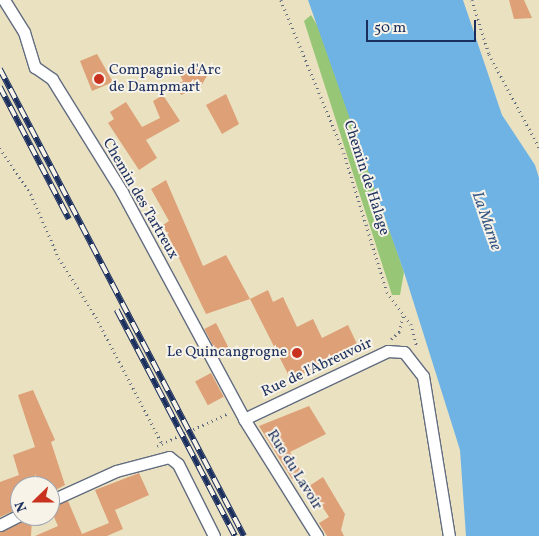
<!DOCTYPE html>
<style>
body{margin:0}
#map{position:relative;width:539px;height:536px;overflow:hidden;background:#eae1c0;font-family:Vollkorn,serif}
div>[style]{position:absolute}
.green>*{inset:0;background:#97c776}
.water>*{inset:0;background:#6eb3e4}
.building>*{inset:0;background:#dda077;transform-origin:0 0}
.path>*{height:2.5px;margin-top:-1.25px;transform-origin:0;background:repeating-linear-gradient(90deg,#636d80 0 1px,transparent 0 5px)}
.roads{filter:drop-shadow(1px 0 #636d80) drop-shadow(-1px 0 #636d80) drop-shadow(0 1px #636d80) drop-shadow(0 -1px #636d80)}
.street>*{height:11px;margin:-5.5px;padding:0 5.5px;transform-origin:5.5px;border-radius:5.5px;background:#fff}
.rail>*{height:5.5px;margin-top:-2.75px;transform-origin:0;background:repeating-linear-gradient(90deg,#f7f3e8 0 11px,#1b2f5e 0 22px);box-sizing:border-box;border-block:1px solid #1b2f5e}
.dots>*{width:14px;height:14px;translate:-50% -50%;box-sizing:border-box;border:2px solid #f7f3e8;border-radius:50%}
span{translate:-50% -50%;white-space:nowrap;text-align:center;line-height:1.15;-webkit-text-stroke:4px #f7f3e8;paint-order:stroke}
.poi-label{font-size:15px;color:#1b2f5e}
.left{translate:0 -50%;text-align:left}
.right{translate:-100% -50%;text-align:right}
.street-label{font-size:15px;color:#1b2f5e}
.water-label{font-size:16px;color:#345786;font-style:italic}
.north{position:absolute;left:10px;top:476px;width:50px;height:50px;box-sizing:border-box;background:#f7f3e8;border:1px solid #9fa5b1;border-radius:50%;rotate:248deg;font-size:14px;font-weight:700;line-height:20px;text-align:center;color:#1b2f5e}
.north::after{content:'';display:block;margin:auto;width:18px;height:22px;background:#c8321e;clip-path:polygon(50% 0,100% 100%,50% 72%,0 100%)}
.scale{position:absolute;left:366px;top:20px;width:110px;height:22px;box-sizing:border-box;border:2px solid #1b2f5e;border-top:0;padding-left:6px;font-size:15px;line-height:18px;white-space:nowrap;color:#1b2f5e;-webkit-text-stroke:4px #f7f3e8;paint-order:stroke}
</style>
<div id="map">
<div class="green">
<div style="clip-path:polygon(311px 15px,322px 33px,404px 272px,400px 295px,392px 295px,304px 21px)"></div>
</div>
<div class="water">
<div style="clip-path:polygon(308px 0,463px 0,502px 115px,535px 165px,539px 178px,539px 536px,466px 536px,460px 450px,404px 272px)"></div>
</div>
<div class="building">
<div style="clip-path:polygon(509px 0,524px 0,532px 18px,514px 19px)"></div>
<div style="clip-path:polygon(97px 54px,113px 82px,92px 91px,80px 61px)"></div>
<div style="clip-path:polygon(201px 62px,208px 74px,201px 86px,181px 95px,176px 85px,183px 81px,179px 73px)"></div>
<div style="clip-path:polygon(226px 94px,239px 124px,222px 134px,206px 105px)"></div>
<div style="clip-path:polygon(163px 95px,180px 121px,146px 140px,157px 158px,139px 170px,108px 123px,114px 119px,110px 112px,126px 102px,142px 127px,160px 118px,153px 101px)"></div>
<div style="clip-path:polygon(166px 180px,203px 266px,226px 255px,250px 299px,206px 314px,163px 225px,169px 221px,151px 189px)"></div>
<div style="clip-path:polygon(268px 290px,273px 302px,283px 297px,297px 327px,313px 319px,322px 338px,348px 325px,358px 346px,291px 380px,250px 299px)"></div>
<div style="left:216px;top:323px;width:29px;height:13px;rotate:63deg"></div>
<div style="left:211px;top:373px;width:27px;height:18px;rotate:62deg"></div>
<div style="clip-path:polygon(33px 390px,55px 440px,51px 442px,65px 485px,50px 493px,50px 486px,41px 486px,35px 474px,35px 486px,20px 486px,20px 508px,0 517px,0 482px,19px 475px,13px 455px,35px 447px,18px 395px)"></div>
<div style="clip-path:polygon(309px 406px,326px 434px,290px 452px,302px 473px,292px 479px,259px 426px)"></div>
<div style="clip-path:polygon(139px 473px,149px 495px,115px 510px,123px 529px,107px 536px,35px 536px,58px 526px,50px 508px,68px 501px,82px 534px,109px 523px,95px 490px)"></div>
<div style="clip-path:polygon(323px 477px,345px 514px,341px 530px,344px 536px,327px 536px,319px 523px,329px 517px,309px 486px)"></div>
<div style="clip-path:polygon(32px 518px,31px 536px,0 536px,0 532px)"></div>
</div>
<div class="path">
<div style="left:281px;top:0;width:165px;rotate:67.6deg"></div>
<div style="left:344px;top:153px;width:145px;rotate:72.8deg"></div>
<div style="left:387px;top:292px;width:40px;rotate:53deg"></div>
<div style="left:411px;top:324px;width:24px;rotate:75deg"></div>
<div style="left:472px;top:0;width:57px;rotate:72.5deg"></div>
<div style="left:489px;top:54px;width:106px;rotate:61.7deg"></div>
<div style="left:0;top:148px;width:55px;rotate:56deg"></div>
<div style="left:31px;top:194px;width:70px;rotate:66.4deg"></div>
<div style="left:59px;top:258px;width:70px;rotate:57.9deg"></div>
<div style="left:96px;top:317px;width:142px;rotate:62.4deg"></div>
<div style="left:391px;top:339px;width:11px;rotate:-41deg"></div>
<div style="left:399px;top:332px;width:18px;rotate:-77deg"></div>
<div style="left:157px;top:446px;width:77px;rotate:-24.6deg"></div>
</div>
<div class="roads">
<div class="street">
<div style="left:4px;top:0;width:38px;rotate:58deg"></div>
<div style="left:24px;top:32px;width:37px;rotate:73deg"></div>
<div style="left:35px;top:67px;width:21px;rotate:35deg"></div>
<div style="left:52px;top:79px;width:133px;rotate:58.2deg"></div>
<div style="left:122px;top:192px;width:258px;rotate:61.7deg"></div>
<div style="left:244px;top:419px;width:138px;rotate:58deg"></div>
<div style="left:244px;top:419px;width:159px;rotate:-25.3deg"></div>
<div style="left:388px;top:351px;width:16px;rotate:4deg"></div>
<div style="left:404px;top:352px;width:31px;rotate:52deg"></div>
<div style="left:423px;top:376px;width:162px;rotate:80.8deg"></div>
<div style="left:50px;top:501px;width:72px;rotate:-24.4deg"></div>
<div style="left:116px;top:471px;width:55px;rotate:-14.8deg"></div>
<div style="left:169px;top:457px;width:11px;rotate:38deg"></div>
<div style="left:178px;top:464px;width:80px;rotate:63.4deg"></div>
<div style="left:0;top:525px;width:22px;rotate:-27deg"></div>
</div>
</div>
<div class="rail">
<div style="left:0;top:69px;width:527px;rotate:62.41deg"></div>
<div style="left:0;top:87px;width:149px;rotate:62.4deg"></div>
<div style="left:117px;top:310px;width:255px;rotate:62.4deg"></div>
</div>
<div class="dots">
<div style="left:99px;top:79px;background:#c8321e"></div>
<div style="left:297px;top:353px;background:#c8321e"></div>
</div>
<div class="poi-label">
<span class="left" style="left:109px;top:79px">Compagnie d'Arc<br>de Dampmart</span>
<span class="right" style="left:287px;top:353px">Le Quincangrogne</span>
</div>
<div class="street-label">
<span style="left:366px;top:178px;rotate:72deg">Chemin de Halage</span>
<span style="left:140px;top:199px;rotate:60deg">Chemin des Tartreux</span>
<span style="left:317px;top:368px;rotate:-25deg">Rue de l'Abreuvoir</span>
<span style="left:294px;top:470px;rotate:58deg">Rue du Lavoir</span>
</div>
<div class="water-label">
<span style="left:486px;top:221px;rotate:71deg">La Marne</span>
</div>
<div class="north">N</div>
<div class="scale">50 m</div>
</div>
